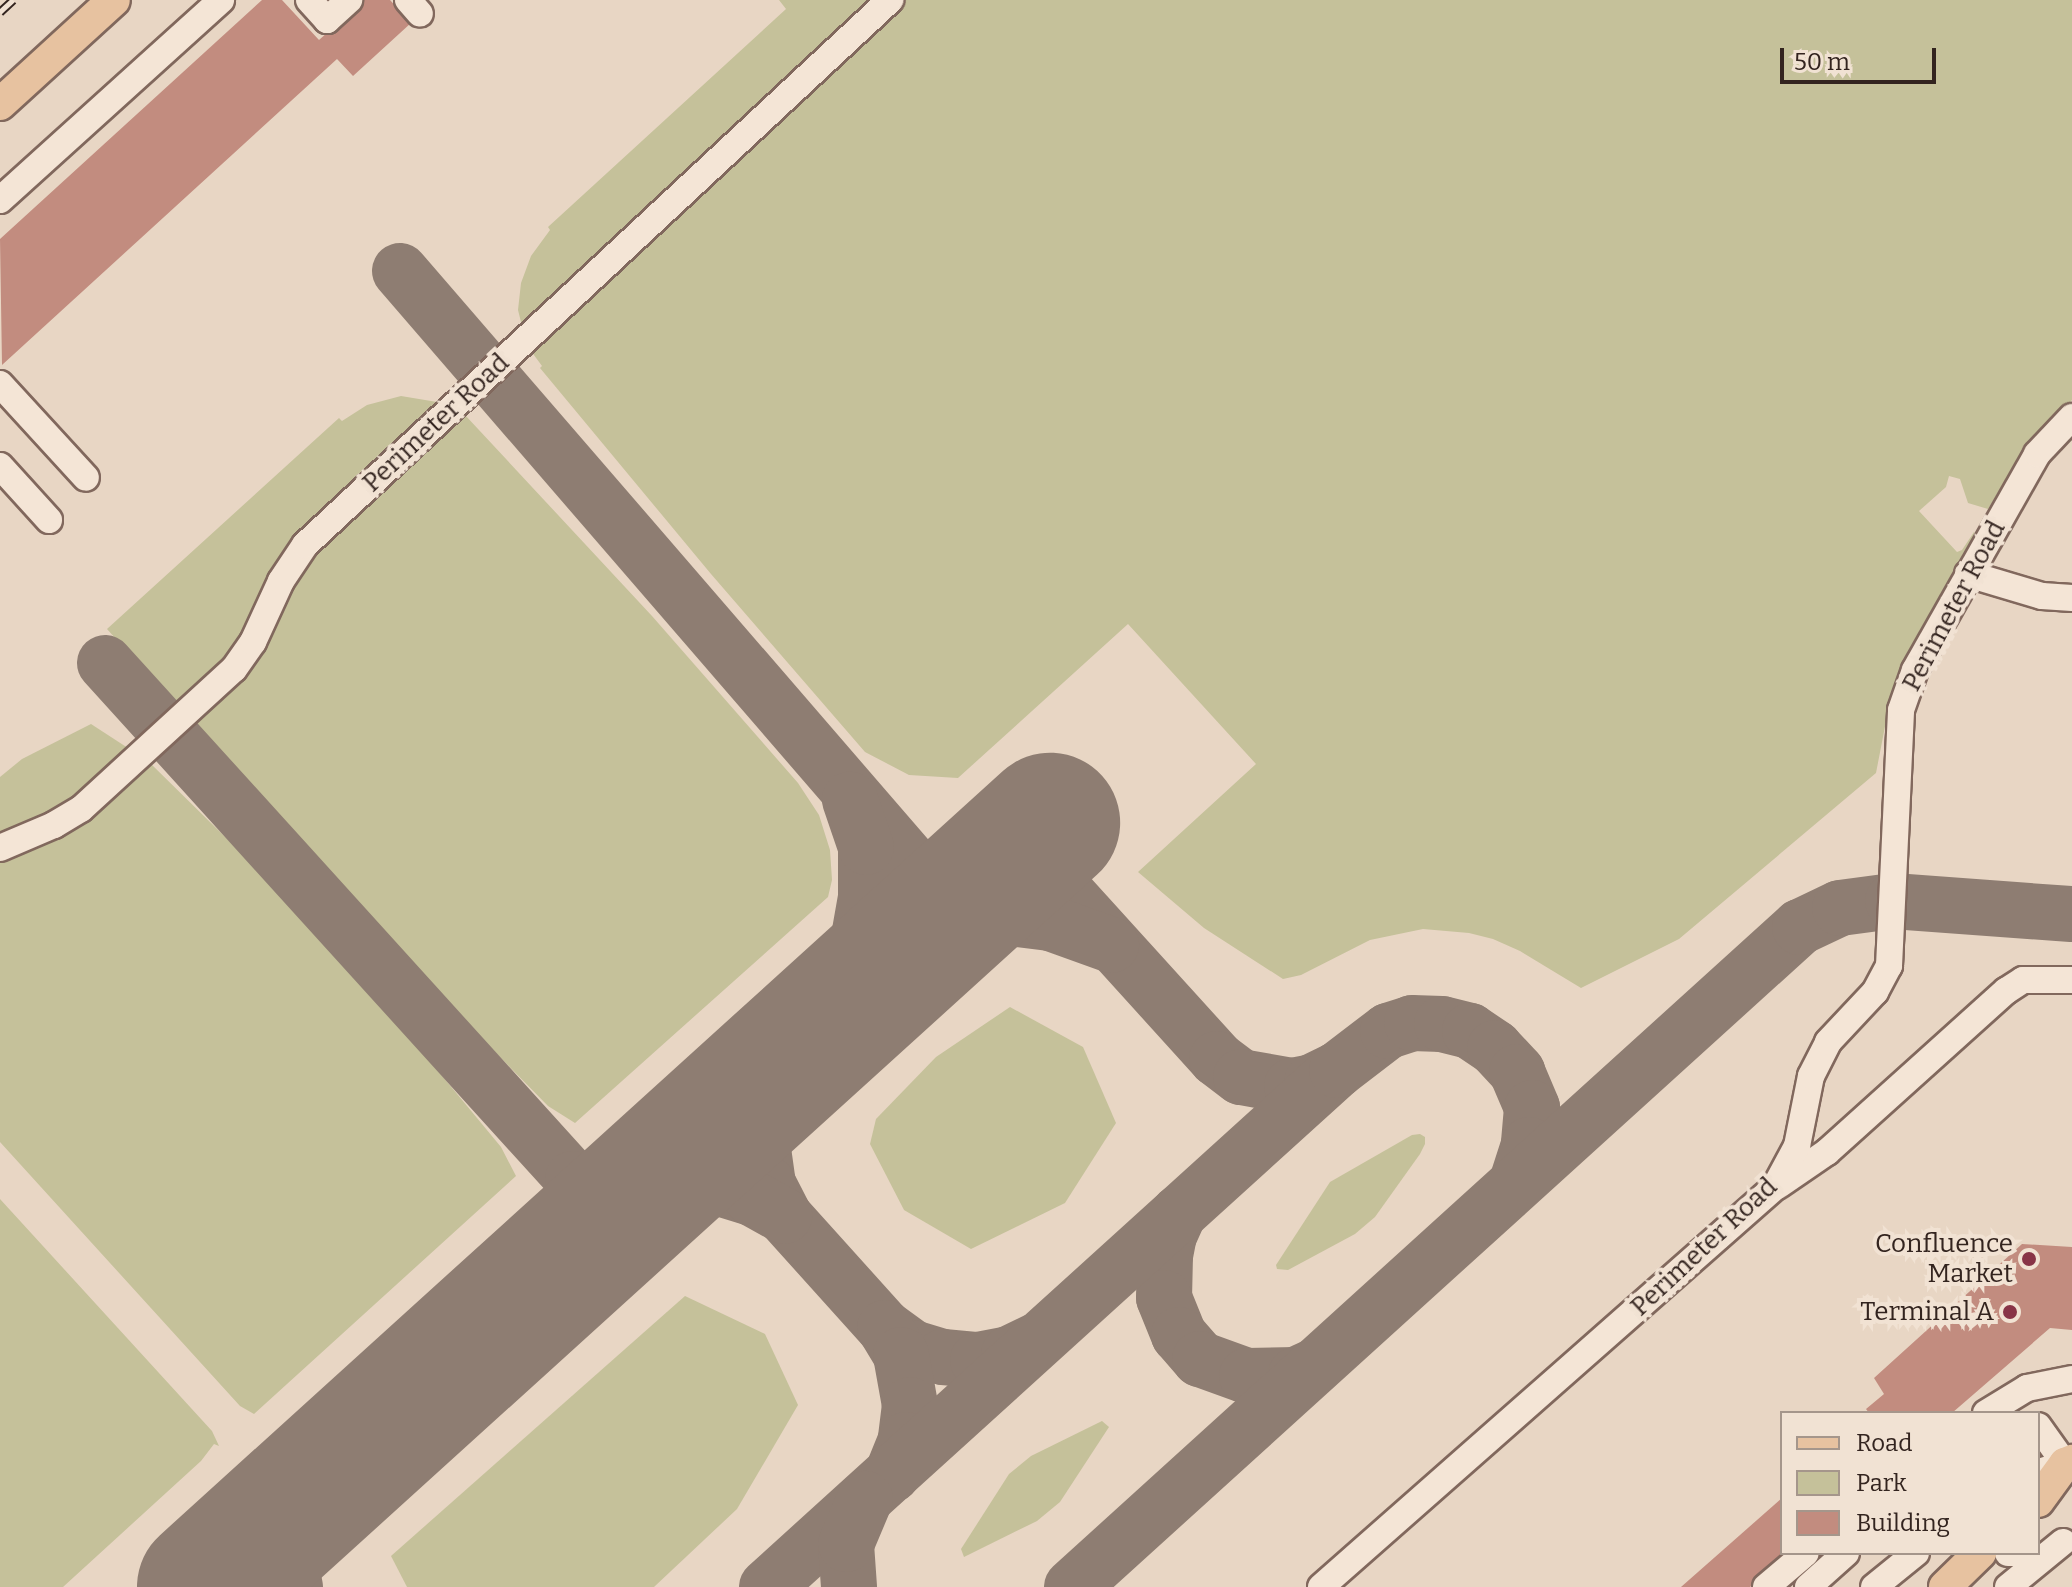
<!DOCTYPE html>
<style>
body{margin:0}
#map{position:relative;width:2072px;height:1587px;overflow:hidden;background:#e8d6c4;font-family:Bitter,serif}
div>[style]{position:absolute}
.green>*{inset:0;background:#c5c19a}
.taxiway>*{height:56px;margin:-28px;padding:0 28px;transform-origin:28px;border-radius:28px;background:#8e7d72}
.runway>*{height:140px;margin:-70px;padding:0 70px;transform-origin:70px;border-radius:70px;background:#8e7d72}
.building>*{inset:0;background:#c28c7f}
.roads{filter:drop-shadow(2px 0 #81685d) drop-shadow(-2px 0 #81685d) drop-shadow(0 2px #81685d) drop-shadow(0 -2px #81685d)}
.minor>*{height:26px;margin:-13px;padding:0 13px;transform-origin:13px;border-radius:13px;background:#f4e5d6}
.major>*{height:32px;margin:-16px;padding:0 16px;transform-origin:16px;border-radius:16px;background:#e7c2a0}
.rail>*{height:9px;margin-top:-4.5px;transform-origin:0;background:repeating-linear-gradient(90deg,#f1e2d3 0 18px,#33241f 0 36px);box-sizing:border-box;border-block:2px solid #33241f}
.dots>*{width:22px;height:22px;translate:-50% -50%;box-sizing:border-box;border:4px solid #f1e2d3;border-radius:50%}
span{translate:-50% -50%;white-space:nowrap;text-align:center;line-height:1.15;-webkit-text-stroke:8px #f1e2d3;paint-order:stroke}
.street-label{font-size:26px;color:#33241f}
.poi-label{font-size:26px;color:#33241f}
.right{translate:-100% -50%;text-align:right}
.legend{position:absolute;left:1780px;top:1411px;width:260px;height:144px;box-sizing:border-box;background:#f1e2d3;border:2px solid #a5968b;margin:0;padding:10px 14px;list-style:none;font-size:24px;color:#33241f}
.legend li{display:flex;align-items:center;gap:16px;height:40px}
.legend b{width:40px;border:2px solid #a5968b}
.scale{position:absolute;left:1780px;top:48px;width:156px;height:36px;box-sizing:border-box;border:4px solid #33241f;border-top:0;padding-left:10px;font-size:24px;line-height:28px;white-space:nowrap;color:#33241f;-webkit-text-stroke:6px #f1e2d3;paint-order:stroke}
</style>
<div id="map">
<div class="green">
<div style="clip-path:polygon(779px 0,873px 0,523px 330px,518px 310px,521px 283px,531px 256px,550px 230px,548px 227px,786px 9px)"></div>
<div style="clip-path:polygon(906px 0,2072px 0,2072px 400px,2024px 449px,1988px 509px,1968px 503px,1960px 479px,1949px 476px,1946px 487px,1919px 511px,1957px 552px,1962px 550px,1974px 532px,1975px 535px,1907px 655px,1888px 711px,1876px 773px,1679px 939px,1581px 988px,1520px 951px,1493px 939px,1469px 933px,1423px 929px,1370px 940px,1301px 975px,1283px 979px,1204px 928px,1138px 872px,1256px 764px,1128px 624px,958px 778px,909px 775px,865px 752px,711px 574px,540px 368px,542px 366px,531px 351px)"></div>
<div style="clip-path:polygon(401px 396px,443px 403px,225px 660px,177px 707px,107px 629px,339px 418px,342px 421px,367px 405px)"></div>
<div style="clip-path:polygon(465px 415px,652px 616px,798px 783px,819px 815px,830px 850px,832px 880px,828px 897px,575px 1123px,548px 1106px,437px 993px,193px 724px,226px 695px,255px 661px,271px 634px,285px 598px,310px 558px)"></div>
<div style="clip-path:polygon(91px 724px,131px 750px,73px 801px,0 835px,0 777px,22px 759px)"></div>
<div style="clip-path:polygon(150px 763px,273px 884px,390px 1013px,501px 1147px,516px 1176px,254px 1414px,240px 1406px,0 1142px,0 860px,56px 838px,97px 811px)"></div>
<div style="clip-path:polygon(1010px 1007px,1083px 1047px,1116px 1123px,1065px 1203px,971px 1249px,904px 1210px,870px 1144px,876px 1119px,936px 1057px)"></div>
<div style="clip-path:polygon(1420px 1134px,1425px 1137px,1425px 1144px,1420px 1154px,1375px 1217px,1355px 1234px,1288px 1270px,1277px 1269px,1276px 1265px,1330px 1182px,1412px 1135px)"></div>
<div style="clip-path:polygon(0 1199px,212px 1431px,219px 1446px,214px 1444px,201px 1461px,63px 1587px,0 1587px)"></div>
<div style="clip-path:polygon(685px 1296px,765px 1334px,798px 1405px,737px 1509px,654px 1587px,407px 1587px,391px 1556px)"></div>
<div style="clip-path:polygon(1102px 1421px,1109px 1427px,1060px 1502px,1037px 1521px,964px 1557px,961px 1549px,1009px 1474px,1031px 1456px)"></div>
</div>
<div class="taxiway">
<div style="left:400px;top:271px;width:846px;rotate:49.17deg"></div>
<div style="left:105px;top:663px;width:697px;rotate:47.79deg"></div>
<div style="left:573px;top:1179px;width:29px;rotate:68deg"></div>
<div style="left:584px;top:1206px;width:21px;rotate:93deg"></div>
<div style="left:583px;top:1227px;width:20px;rotate:114deg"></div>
<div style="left:575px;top:1245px;width:41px;rotate:129.1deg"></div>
<div style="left:1024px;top:846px;width:287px;rotate:47.8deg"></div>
<div style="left:1217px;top:1059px;width:30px;rotate:37deg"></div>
<div style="left:1241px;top:1077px;width:52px;rotate:10deg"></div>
<div style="left:1292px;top:1086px;width:20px;rotate:-11deg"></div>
<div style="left:1312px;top:1082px;width:28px;rotate:-26deg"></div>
<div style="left:924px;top:937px;width:39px;rotate:-23deg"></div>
<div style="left:960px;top:922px;width:42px;rotate:-6.8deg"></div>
<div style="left:1002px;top:917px;width:48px;rotate:7.1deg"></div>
<div style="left:1050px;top:923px;width:65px;rotate:19.8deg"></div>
<div style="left:831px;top:1021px;width:55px;rotate:-66.3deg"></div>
<div style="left:853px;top:971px;width:75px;rotate:-80deg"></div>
<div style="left:866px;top:897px;width:50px;rotate:-90deg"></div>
<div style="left:866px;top:847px;width:50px;rotate:-108.8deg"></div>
<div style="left:789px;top:1060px;width:41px;rotate:114.7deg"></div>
<div style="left:772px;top:1097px;width:29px;rotate:106deg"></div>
<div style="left:764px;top:1125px;width:24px;rotate:92deg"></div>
<div style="left:763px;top:1149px;width:35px;rotate:82deg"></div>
<div style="left:768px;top:1184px;width:36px;rotate:63deg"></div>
<div style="left:784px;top:1216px;width:151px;rotate:48deg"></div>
<div style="left:885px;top:1328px;width:34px;rotate:36deg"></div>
<div style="left:913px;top:1348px;width:31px;rotate:17deg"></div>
<div style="left:943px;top:1357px;width:35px;rotate:5deg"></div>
<div style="left:978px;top:1360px;width:32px;rotate:-11deg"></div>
<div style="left:1009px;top:1354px;width:30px;rotate:-26deg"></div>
<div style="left:626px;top:1207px;width:36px;rotate:-24deg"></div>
<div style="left:659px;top:1192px;width:28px;rotate:-10deg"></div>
<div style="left:687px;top:1187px;width:32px;rotate:2deg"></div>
<div style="left:719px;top:1188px;width:34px;rotate:17deg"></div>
<div style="left:752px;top:1198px;width:37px;rotate:29deg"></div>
<div style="left:1179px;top:1213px;width:24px;rotate:114deg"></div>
<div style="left:1169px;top:1235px;width:20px;rotate:101deg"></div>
<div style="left:1165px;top:1255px;width:43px;rotate:91.3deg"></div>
<div style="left:1164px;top:1298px;width:40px;rotate:68deg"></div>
<div style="left:1179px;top:1335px;width:32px;rotate:49deg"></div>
<div style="left:1200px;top:1359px;width:50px;rotate:19.9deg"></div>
<div style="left:1247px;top:1376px;width:49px;rotate:-1.2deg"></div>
<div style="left:1296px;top:1375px;width:21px;rotate:-25deg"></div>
<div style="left:885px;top:1328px;width:31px;rotate:59deg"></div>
<div style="left:901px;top:1355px;width:51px;rotate:79.8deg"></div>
<div style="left:910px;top:1405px;width:35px;rotate:97deg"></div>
<div style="left:906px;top:1440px;width:37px;rotate:112deg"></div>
<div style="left:295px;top:1587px;width:31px;rotate:-101deg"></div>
<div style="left:289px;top:1557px;width:18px;rotate:-87deg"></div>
<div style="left:290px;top:1539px;width:37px;rotate:-74deg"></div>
<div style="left:767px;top:1587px;width:770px;rotate:-42.21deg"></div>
<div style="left:1337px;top:1070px;width:64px;rotate:-37.4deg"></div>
<div style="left:1388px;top:1031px;width:25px;rotate:-18deg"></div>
<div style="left:1412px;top:1023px;width:30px;rotate:2deg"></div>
<div style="left:1442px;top:1024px;width:29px;rotate:14deg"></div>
<div style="left:1470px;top:1031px;width:30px;rotate:34deg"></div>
<div style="left:1495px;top:1048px;width:33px;rotate:47deg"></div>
<div style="left:1517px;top:1072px;width:39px;rotate:67deg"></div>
<div style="left:1532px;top:1108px;width:37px;rotate:95deg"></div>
<div style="left:1529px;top:1145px;width:40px;rotate:108deg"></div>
<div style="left:849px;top:1587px;width:43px;rotate:-94deg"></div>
<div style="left:846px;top:1544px;width:49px;rotate:-67.1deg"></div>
<div style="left:1072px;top:1587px;width:983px;rotate:-42.2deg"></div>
<div style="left:1800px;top:927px;width:44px;rotate:-25.4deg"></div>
<div style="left:1840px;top:908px;width:53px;rotate:-7.5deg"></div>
<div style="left:1893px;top:901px;width:179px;rotate:4.2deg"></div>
</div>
<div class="runway">
<div style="left:207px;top:1587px;width:1138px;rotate:-42.19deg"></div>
</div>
<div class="building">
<div style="clip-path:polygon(262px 0,282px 0,319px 40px,364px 0,390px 0,411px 23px,353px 76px,337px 59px,2px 365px,0 239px)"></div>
<div style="clip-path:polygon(2022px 1244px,2072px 1247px,2072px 1330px,2050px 1328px,1952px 1413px,1869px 1413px,1866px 1409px,1884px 1394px,1874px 1378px)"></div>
<div style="clip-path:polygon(1782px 1498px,1782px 1553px,1789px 1553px,1750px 1587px,1681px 1587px)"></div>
</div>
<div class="roads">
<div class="minor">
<div style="left:309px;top:0;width:27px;rotate:48deg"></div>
<div style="left:327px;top:20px;width:30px;rotate:-42deg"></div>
<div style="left:408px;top:0;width:18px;rotate:49deg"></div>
<div style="left:0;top:200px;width:298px;rotate:-42.1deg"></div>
<div style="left:0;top:384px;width:127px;rotate:47.5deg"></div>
<div style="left:0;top:466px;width:73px;rotate:47.8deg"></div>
<div style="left:1968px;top:574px;width:77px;rotate:16.6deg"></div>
<div style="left:2042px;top:596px;width:30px;rotate:4deg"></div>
<div style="left:0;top:848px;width:59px;rotate:-23.1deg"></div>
<div style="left:54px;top:825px;width:31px;rotate:-31deg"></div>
<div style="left:81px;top:809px;width:207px;rotate:-42.5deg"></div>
<div style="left:234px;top:669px;width:33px;rotate:-55deg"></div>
<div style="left:253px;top:642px;width:67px;rotate:-65.3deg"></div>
<div style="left:281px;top:581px;width:43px;rotate:-56.3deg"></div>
<div style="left:305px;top:545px;width:800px;rotate:-42.97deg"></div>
<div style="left:1779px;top:1185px;width:58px;rotate:-34.5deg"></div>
<div style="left:1827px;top:1152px;width:241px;rotate:-42deg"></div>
<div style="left:2006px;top:991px;width:20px;rotate:-33deg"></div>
<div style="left:2023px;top:980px;width:49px"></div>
<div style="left:1986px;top:1413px;width:48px;rotate:-31.4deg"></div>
<div style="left:2027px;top:1388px;width:46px;rotate:-11.3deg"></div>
<div style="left:2038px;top:1426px;width:47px;rotate:54.6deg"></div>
<div style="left:2065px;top:1464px;width:28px;rotate:163deg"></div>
<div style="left:2008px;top:1553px;width:19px"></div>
<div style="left:1321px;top:1587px;width:605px;rotate:-41.38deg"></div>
<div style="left:1775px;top:1187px;width:47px;rotate:-61.8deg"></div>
<div style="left:1797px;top:1146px;width:71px;rotate:-78.7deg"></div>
<div style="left:1811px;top:1076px;width:38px;rotate:-63deg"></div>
<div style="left:1828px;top:1042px;width:69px;rotate:-46.8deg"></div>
<div style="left:1875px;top:992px;width:30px;rotate:-62deg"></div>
<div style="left:1889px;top:966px;width:256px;rotate:-87.3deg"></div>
<div style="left:1901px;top:710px;width:42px;rotate:-70.7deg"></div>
<div style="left:1915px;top:670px;width:248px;rotate:-60.5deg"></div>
<div style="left:2037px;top:454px;width:51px;rotate:-46.6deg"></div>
<div style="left:1766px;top:1587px;width:52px;rotate:-40.4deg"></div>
<div style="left:1808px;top:1587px;width:51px;rotate:-41.8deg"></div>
<div style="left:1874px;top:1587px;width:54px;rotate:-39deg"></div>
<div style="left:2008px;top:1587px;width:71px;rotate:-39.3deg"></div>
</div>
<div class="major">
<div style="left:0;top:104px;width:154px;rotate:-42.4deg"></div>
<div style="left:2038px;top:1501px;width:46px;rotate:-53.9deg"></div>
<div style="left:2065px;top:1464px;width:8px;rotate:-23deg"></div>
<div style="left:1945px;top:1587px;width:49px;rotate:-44.2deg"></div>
</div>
</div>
<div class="rail">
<div style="left:0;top:12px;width:18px;rotate:-43deg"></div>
</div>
<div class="dots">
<div style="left:2029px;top:1259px;background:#883447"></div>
<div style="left:2010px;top:1312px;background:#883447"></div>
</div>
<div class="street-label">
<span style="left:436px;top:423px;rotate:-43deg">Perimeter Road</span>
<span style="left:1954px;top:606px;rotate:-62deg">Perimeter Road</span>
<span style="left:1704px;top:1247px;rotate:-43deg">Perimeter Road</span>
</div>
<div class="poi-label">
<span class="right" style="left:2013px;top:1259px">Confluence<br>Market</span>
<span class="right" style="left:1994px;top:1312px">Terminal A</span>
</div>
<ul class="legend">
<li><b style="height:10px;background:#e7c2a0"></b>Road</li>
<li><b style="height:22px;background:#c5c19a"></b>Park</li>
<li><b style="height:22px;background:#c28c7f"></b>Building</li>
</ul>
<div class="scale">50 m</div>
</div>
